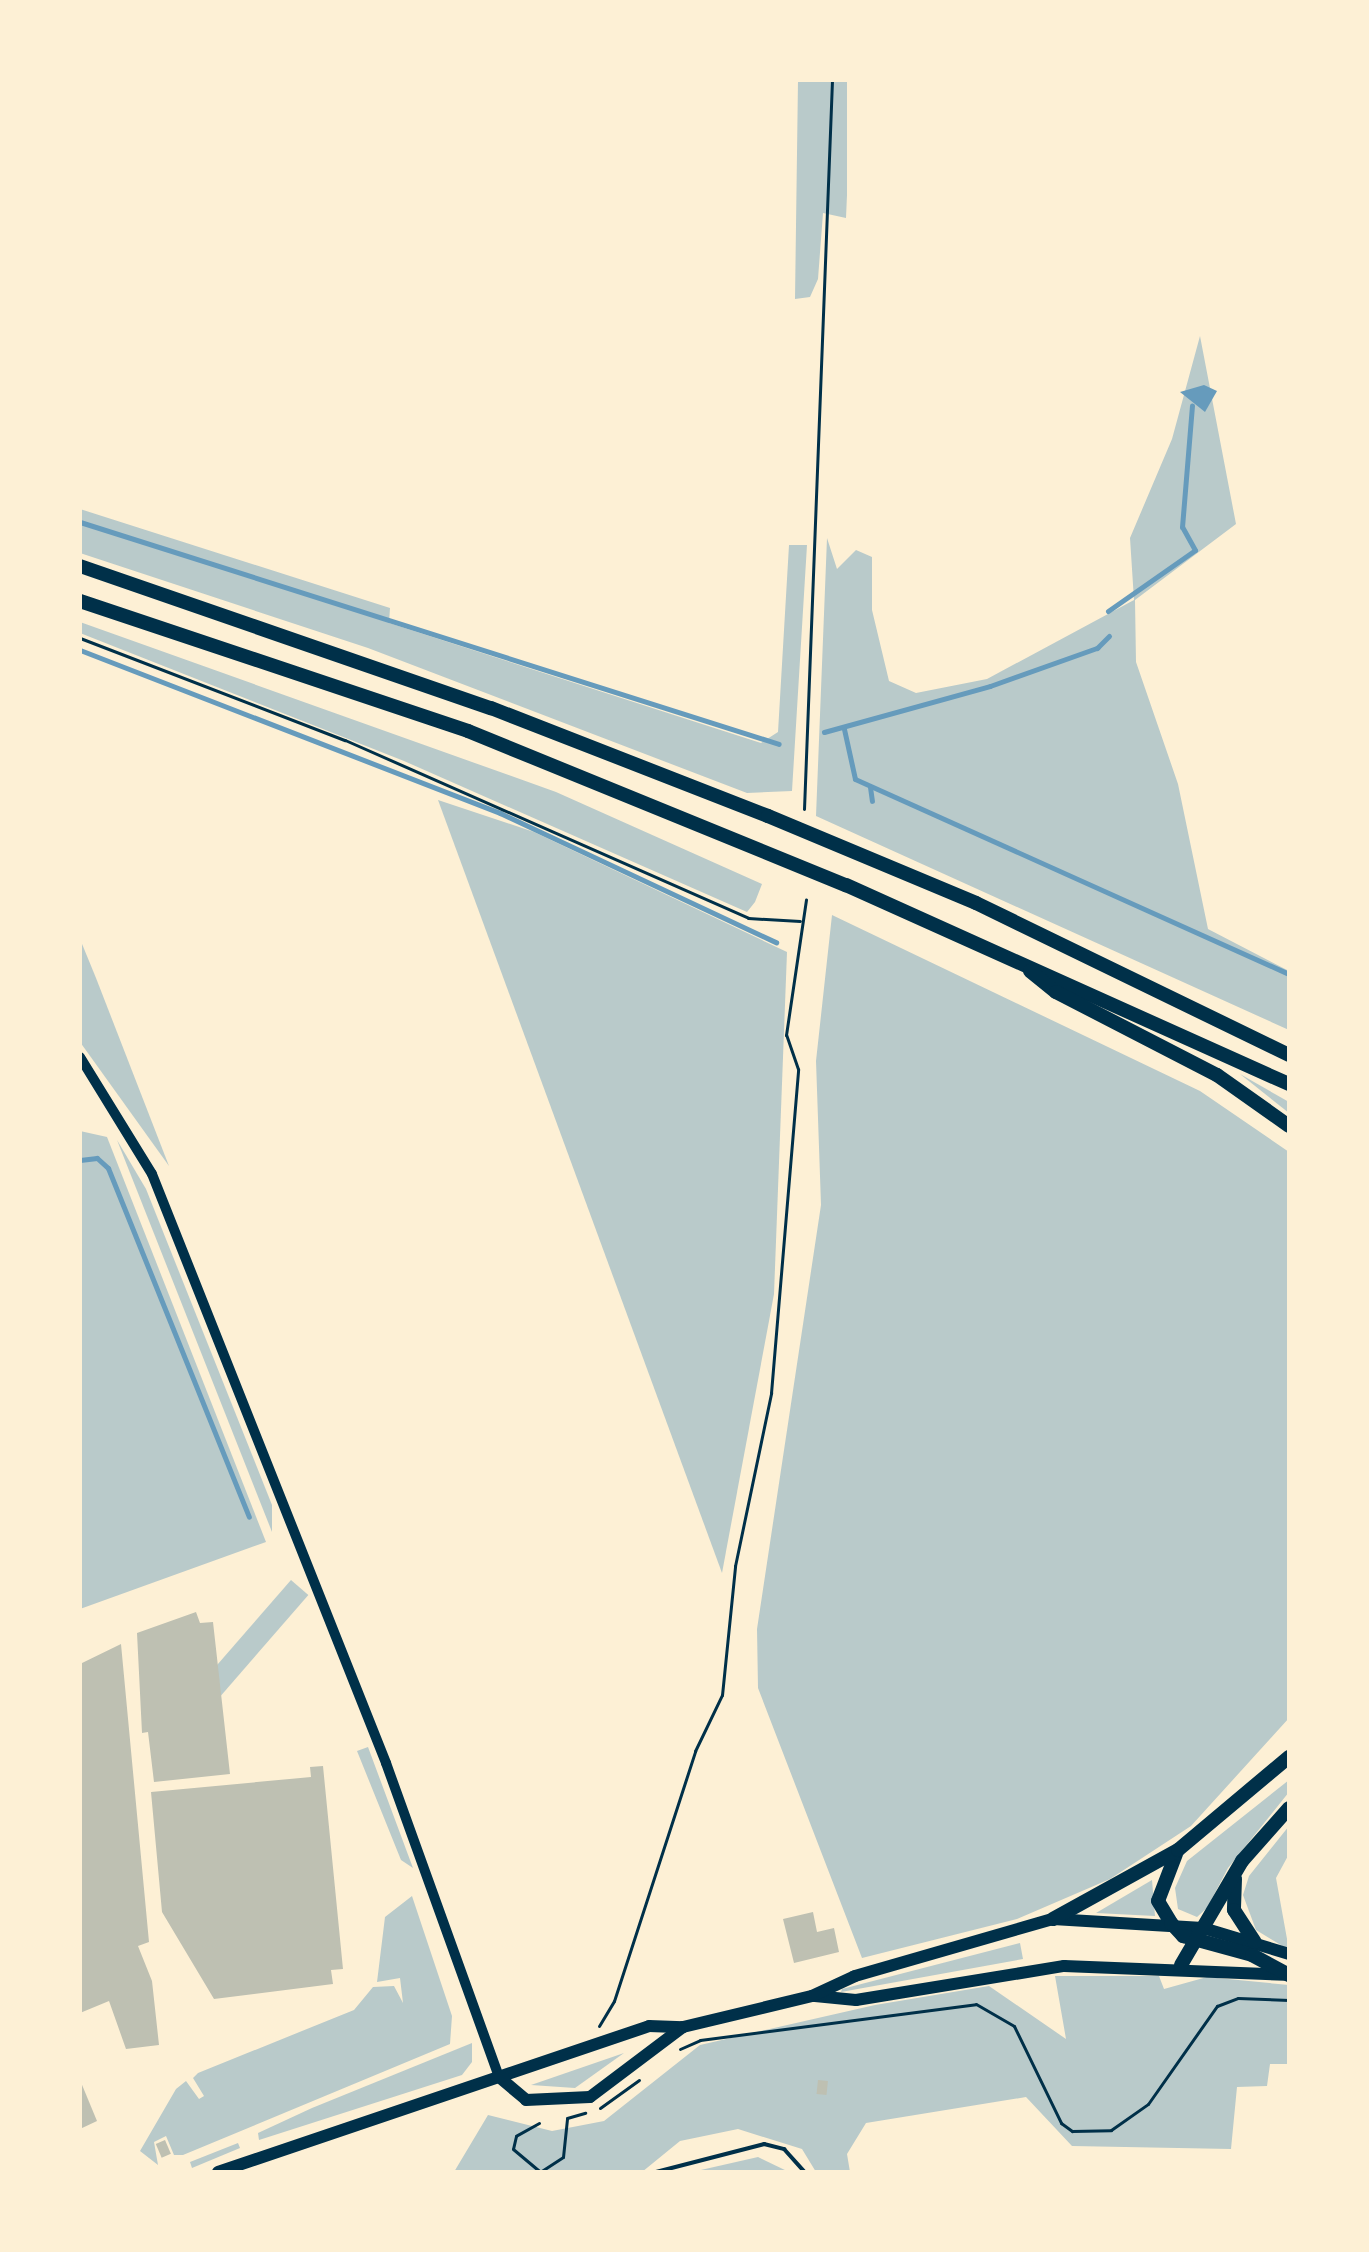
<!DOCTYPE html>
<style>
body{margin:0}
#map{position:relative;width:1369px;height:2252px;overflow:hidden;background:#fdf0d5;font-family:"Work Sans",sans-serif}
div>[style]{position:absolute}
.green>*{inset:0;background:#b9caca;transform-origin:0 0}
.water>*{inset:0;background:#669bbc}
.stream>*{height:5px;margin:-2.5px;padding:0 2.5px;transform-origin:2.5px;border-radius:2.5px;background:#669bbc}
.building>*{inset:0;background:#bec0b2;transform-origin:0 0}
.path>*{height:3px;margin:-1.5px;padding:0 1.5px;transform-origin:1.5px;border-radius:1.5px;background:#003049}
.service>*{height:4px;margin:-2px;padding:0 2px;transform-origin:2px;border-radius:2px;background:#003049}
.tertiary>*{height:10px;margin:-5px;padding:0 5px;transform-origin:5px;border-radius:5px;background:#003049}
.primary>*{height:12px;margin:-6px;padding:0 6px;transform-origin:6px;border-radius:6px;background:#003049}
.trunk>*{height:14px;margin:-7px;padding:0 7px;transform-origin:7px;border-radius:7px;background:#003049}
span{translate:-50% -50%;white-space:nowrap;text-align:center;line-height:1.15;-webkit-text-stroke:6px #fdf0d5;paint-order:stroke}
.frame{position:absolute;inset:0;border:82px solid #fdf0d5;pointer-events:none}
</style>
<div id="map">
<div class="green">
<div style="clip-path:polygon(798px 80px,847px 80px,847px 195px,846px 218px,823px 213px,818px 279px,810px 297px,795px 299px)"></div>
<div style="clip-path:polygon(1200px 336px,1236px 524px,1135px 600px,1136px 662px,1178px 784px,1208px 929px,1289px 971px,1289px 1030px,816px 816px,827px 538px,837px 569px,856px 550px,872px 557px,872px 610px,889px 681px,916px 693px,987px 679px,1134px 600px,1130px 538px,1172px 439px)"></div>
<div style="clip-path:polygon(80px 509px,390px 608px,389px 623px,761px 743px,778px 732px,789px 545px,807px 545px,792px 791px,747px 793px,368px 648px,80px 553px)"></div>
<div style="clip-path:polygon(80px 622px,556px 792px,762px 884px,755px 902px,747px 912px,404px 761px,80px 633px)"></div>
<div style="clip-path:polygon(438px 800px,534px 832px,787px 952px,774px 1294px,722px 1573px)"></div>
<div style="clip-path:polygon(832px 915px,1200px 1091px,1289px 1152px,1289px 1718px,1191px 1826px,1110px 1879px,1017px 1919px,862px 1958px,758px 1688px,757px 1629px,821px 1205px,816px 1061px)"></div>
<div style="clip-path:polygon(80px 939px,96px 978px,169px 1166px,80px 1042px)"></div>
<div style="clip-path:polygon(1240px 1074px,1289px 1102px,1289px 1113px)"></div>
<div style="clip-path:polygon(80px 1131px,107px 1137px,266px 1542px,80px 1609px)"></div>
<div style="clip-path:polygon(117px 1140px,146px 1189px,272px 1505px,272px 1532px)"></div>
<div style="left:291px;top:1580px;width:23px;height:177px;rotate:41deg"></div>
<div style="clip-path:polygon(368px 1747px,410px 1860px,413px 1868px,401px 1860px,357px 1751px)"></div>
<div style="clip-path:polygon(1289px 1780px,1289px 1792px,1228px 1868px,1207px 1908px,1197px 1917px,1178px 1909px,1175px 1888px,1187px 1861px)"></div>
<div style="clip-path:polygon(1289px 1826px,1289px 1854px,1276px 1878px,1289px 1950px,1256px 1930px,1243px 1895px,1249px 1876px)"></div>
<div style="clip-path:polygon(1152px 1880px,1155px 1916px,1096px 1913px)"></div>
<div style="clip-path:polygon(412px 1896px,452px 2016px,450px 2044px,183px 2155px,174px 2155px,166px 2136px,154px 2142px,158px 2165px,140px 2151px,176px 2089px,186px 2081px,199px 2099px,204px 2096px,193px 2078px,198px 2073px,354px 2010px,373px 1987px,394px 1986px,403px 2003px,400px 1978px,377px 1982px,385px 1917px)"></div>
<div style="clip-path:polygon(1020px 1943px,1023px 1959px,841px 1992px,842px 1989px)"></div>
<div style="clip-path:polygon(1055px 1976px,1159px 1976px,1164px 1989px,1207px 1977px,1289px 1985px,1289px 2064px,1270px 2064px,1267px 2086px,1237px 2087px,1231px 2149px,1072px 2146px,1026px 2097px,866px 2123px,847px 2154px,850px 2172px,816px 2172px,802px 2149px,738px 2129px,680px 2141px,642px 2172px,454px 2172px,488px 2115px,552px 2131px,604px 2121px,700px 2045px,875px 2005px,989px 1986px,1066px 2039px)"></div>
<div style="clip-path:polygon(472px 2043px,472px 2062px,462px 2075px,259px 2140px,258px 2133px,312px 2108px)"></div>
<div style="clip-path:polygon(624px 2053px,575px 2088px,531px 2085px)"></div>
<div style="clip-path:polygon(238px 2143px,240px 2148px,192px 2168px,190px 2162px)"></div>
<div style="clip-path:polygon(758px 2157px,789px 2172px,692px 2172px)"></div>
</div>
<div class="water">
<div style="clip-path:polygon(1204px 385px,1217px 391px,1205px 412px,1180px 392px)"></div>
</div>
<div class="stream">
<div style="left:80px;top:522px;width:733px;rotate:17.62deg"></div>
<div style="left:1108px;top:611px;width:106px;rotate:-35deg"></div>
<div style="left:1195px;top:550px;width:26px;rotate:-119deg"></div>
<div style="left:1182px;top:527px;width:122px;rotate:-85.3deg"></div>
<div style="left:80px;top:650px;width:451px;rotate:21.2deg"></div>
<div style="left:500px;top:813px;width:305px;rotate:25.1deg"></div>
<div style="left:844px;top:729px;width:51px;rotate:77.6deg"></div>
<div style="left:855px;top:779px;width:476px;rotate:24.2deg"></div>
<div style="left:824px;top:732px;width:172px;rotate:-15.5deg"></div>
<div style="left:990px;top:686px;width:114px;rotate:-19.6deg"></div>
<div style="left:1097px;top:648px;width:17px;rotate:-45deg"></div>
<div style="left:870px;top:787px;width:14px;rotate:82deg"></div>
<div style="left:80px;top:1160px;width:17px;rotate:-7deg"></div>
<div style="left:97px;top:1158px;width:15px;rotate:42deg"></div>
<div style="left:108px;top:1168px;width:376px;rotate:68deg"></div>
</div>
<div class="building">
<div style="clip-path:polygon(196px 1612px,200px 1623px,213px 1622px,230px 1774px,154px 1782px,148px 1732px,142px 1733px,137px 1633px)"></div>
<div style="clip-path:polygon(121px 1644px,149px 1942px,138px 1946px,152px 1981px,159px 2045px,126px 2049px,109px 2001px,80px 2013px,80px 1664px)"></div>
<div style="clip-path:polygon(323px 1766px,343px 1969px,331px 1970px,333px 1984px,214px 1999px,162px 1912px,151px 1792px,311px 1777px,310px 1767px)"></div>
<div style="clip-path:polygon(813px 1912px,817px 1932px,834px 1928px,839px 1952px,794px 1963px,783px 1919px)"></div>
<div style="clip-path:polygon(80px 2080px,97px 2121px,80px 2129px)"></div>
<div style="left:818px;top:2080px;width:10px;height:14px;rotate:6deg"></div>
<div style="left:165px;top:2140px;width:15px;height:10px;rotate:67deg"></div>
</div>
<div class="path">
<div style="left:80px;top:638px;width:284px;rotate:21.1deg"></div>
<div style="left:345px;top:740px;width:441px;rotate:23.8deg"></div>
<div style="left:748px;top:918px;width:52px;rotate:3.3deg"></div>
<div style="left:804px;top:809px;width:730px;rotate:-87.8deg"></div>
<div style="left:599px;top:2026px;width:29px;rotate:-59deg"></div>
<div style="left:614px;top:2001px;width:263px;rotate:-72deg"></div>
<div style="left:695px;top:1751px;width:62px;rotate:-64.3deg"></div>
<div style="left:722px;top:1695px;width:130px;rotate:-84.2deg"></div>
<div style="left:735px;top:1566px;width:177px;rotate:-78.2deg"></div>
<div style="left:771px;top:1393px;width:325px;rotate:-85.2deg"></div>
<div style="left:798px;top:1069px;width:36px;rotate:-109deg"></div>
<div style="left:786px;top:1035px;width:137px;rotate:-81.6deg"></div>
<div style="left:680px;top:2049px;width:22px;rotate:-24deg"></div>
<div style="left:700px;top:2040px;width:278px;rotate:-7.4deg"></div>
<div style="left:976px;top:2004px;width:44px;rotate:30.1deg"></div>
<div style="left:1014px;top:2026px;width:108px;rotate:64.1deg"></div>
<div style="left:1061px;top:2123px;width:14px;rotate:36deg"></div>
<div style="left:1072px;top:2131px;width:39px;rotate:-1deg"></div>
<div style="left:1111px;top:2130px;width:45px;rotate:-35.1deg"></div>
<div style="left:1148px;top:2104px;width:120px;rotate:-54.9deg"></div>
<div style="left:1217px;top:2006px;width:22px;rotate:-21deg"></div>
<div style="left:1238px;top:1998px;width:51px;rotate:2.2deg"></div>
<div style="left:600px;top:2108px;width:48px;rotate:-35.7deg"></div>
<div style="left:539px;top:2123px;width:26px;rotate:151deg"></div>
<div style="left:516px;top:2136px;width:13px;rotate:103deg"></div>
<div style="left:513px;top:2149px;width:35px;rotate:40deg"></div>
<div style="left:540px;top:2172px;width:27px;rotate:-33deg"></div>
<div style="left:563px;top:2157px;width:39px;rotate:-84deg"></div>
<div style="left:567px;top:2118px;width:19px;rotate:-16deg"></div>
</div>
<div class="service">
<div style="left:656px;top:2172px;width:112px;rotate:-14.5deg"></div>
<div style="left:764px;top:2144px;width:21px;rotate:14deg"></div>
<div style="left:784px;top:2149px;width:31px;rotate:48deg"></div>
</div>
<div class="tertiary">
<div style="left:80px;top:1057px;width:137px;rotate:58.4deg"></div>
<div style="left:152px;top:1174px;width:634px;rotate:68.33deg"></div>
<div style="left:386px;top:1763px;width:334px;rotate:70.2deg"></div>
</div>
<div class="primary">
<div style="left:815px;top:1996px;width:41px;rotate:5.6deg"></div>
<div style="left:856px;top:2000px;width:211px;rotate:-9.3deg"></div>
<div style="left:1064px;top:1966px;width:221px;rotate:2.3deg"></div>
<div style="left:499px;top:2077px;width:35px;rotate:40deg"></div>
<div style="left:526px;top:2100px;width:64px;rotate:-2.7deg"></div>
<div style="left:590px;top:2097px;width:116px;rotate:-37deg"></div>
<div style="left:218px;top:2172px;width:455px;rotate:-18.7deg"></div>
<div style="left:649px;top:2026px;width:34px;rotate:2deg"></div>
<div style="left:683px;top:2027px;width:133px;rotate:-13.5deg"></div>
<div style="left:812px;top:1996px;width:47px;rotate:-24.9deg"></div>
<div style="left:855px;top:1976px;width:206px;rotate:-16.1deg"></div>
<div style="left:1053px;top:1919px;width:150px;rotate:3.4deg"></div>
<div style="left:1203px;top:1928px;width:90px;rotate:16.8deg"></div>
</div>
<div class="trunk">
<div style="left:80px;top:566px;width:435px;rotate:19.1deg"></div>
<div style="left:491px;top:708px;width:297px;rotate:21.3deg"></div>
<div style="left:768px;top:816px;width:225px;rotate:22.7deg"></div>
<div style="left:976px;top:903px;width:348px;rotate:25.9deg"></div>
<div style="left:80px;top:601px;width:409px;rotate:18.5deg"></div>
<div style="left:468px;top:731px;width:408px;rotate:22.2deg"></div>
<div style="left:846px;top:885px;width:486px;rotate:24.2deg"></div>
<div style="left:1030px;top:971px;width:33px;rotate:39deg"></div>
<div style="left:1056px;top:992px;width:181px;rotate:27.3deg"></div>
<div style="left:1217px;top:1075px;width:88px;rotate:35.3deg"></div>
<div style="left:1176px;top:1854px;width:50px;rotate:111deg"></div>
<div style="left:1158px;top:1901px;width:26px;rotate:59deg"></div>
<div style="left:1171px;top:1923px;width:18px;rotate:47deg"></div>
<div style="left:1183px;top:1936px;width:72px;rotate:15.4deg"></div>
<div style="left:1252px;top:1955px;width:42px;rotate:28.4deg"></div>
<div style="left:1235px;top:1879px;width:31px;rotate:92deg"></div>
<div style="left:1234px;top:1910px;width:38px;rotate:57deg"></div>
<div style="left:1053px;top:1919px;width:143px;rotate:-28.9deg"></div>
<div style="left:1178px;top:1850px;width:145px;rotate:-40deg"></div>
<div style="left:1181px;top:1965px;width:121px;rotate:-59.6deg"></div>
<div style="left:1242px;top:1861px;width:71px;rotate:-48.4deg"></div>
</div>
<div class="frame"></div>
</div>
